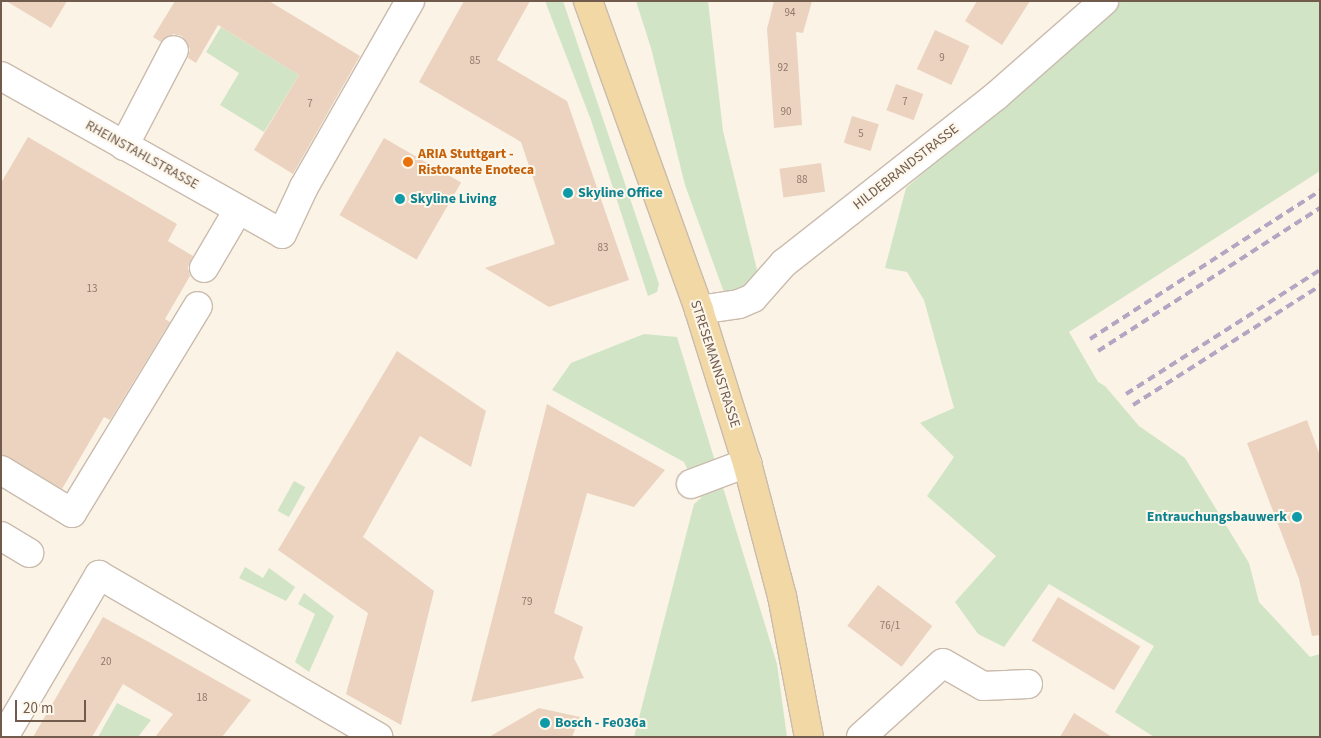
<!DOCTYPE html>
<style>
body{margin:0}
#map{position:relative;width:1321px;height:738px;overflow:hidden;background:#faf3e6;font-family:"Source Sans 3",sans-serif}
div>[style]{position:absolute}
.green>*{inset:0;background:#d1e5c6;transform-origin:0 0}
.building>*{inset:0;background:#ecd3c0;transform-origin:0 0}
.roads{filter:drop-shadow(1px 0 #cabbad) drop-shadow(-1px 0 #cabbad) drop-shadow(0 1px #cabbad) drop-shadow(0 -1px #cabbad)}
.minor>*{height:28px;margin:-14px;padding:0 14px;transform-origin:14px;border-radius:14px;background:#fff}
.major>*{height:28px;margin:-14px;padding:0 14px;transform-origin:14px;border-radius:14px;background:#f1d8a5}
.rail>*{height:4px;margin-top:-2px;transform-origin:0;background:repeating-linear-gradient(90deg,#b6a5c2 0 8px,transparent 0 13px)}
.dots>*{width:14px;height:14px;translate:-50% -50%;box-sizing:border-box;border:2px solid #fdf7eb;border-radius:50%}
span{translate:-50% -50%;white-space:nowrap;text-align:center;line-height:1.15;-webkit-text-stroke:4px #fdf7eb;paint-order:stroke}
.number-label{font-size:11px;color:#8f796a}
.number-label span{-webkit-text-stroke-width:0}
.food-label{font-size:14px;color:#c56008;font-weight:700}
.left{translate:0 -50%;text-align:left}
.street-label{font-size:14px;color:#705b4d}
.culture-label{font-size:14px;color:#0d838f;font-weight:700}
.right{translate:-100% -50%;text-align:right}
.frame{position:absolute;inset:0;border:2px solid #705b4d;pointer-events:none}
.scale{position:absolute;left:15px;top:700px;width:71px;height:22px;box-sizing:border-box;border:2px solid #705b4d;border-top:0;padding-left:6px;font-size:15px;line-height:18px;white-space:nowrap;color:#705b4d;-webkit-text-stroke:4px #fdf7eb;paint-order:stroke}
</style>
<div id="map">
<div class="green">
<div style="clip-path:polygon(545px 1px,563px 1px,659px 284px,657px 292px,648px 296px,591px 120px)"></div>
<div style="clip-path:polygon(636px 1px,708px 1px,723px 131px,760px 282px,726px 298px,685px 185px,651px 48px)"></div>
<div style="clip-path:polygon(1122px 1px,1320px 1px,1320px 171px,1069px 332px,1098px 382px,1105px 386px,1139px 426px,1185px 458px,1249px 563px,1259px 602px,1310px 657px,1320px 654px,1320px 737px,1154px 737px,1115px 712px,1154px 646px,1049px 584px,1004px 647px,978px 634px,955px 602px,996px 556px,927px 496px,954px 457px,920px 423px,954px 408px,924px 300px,907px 272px,885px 268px,906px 188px)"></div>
<div style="clip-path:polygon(221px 27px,299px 75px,264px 132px,220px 105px,239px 73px,206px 52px)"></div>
<div style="clip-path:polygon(644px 334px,677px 337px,777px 664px,787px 737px,634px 737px,694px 504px,701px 498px,684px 462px,552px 390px,571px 363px)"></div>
<div style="left:294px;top:481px;width:13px;height:34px;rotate:29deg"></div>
<div style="clip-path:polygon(245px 567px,263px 578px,269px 568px,295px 587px,286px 601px,239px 578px)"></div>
<div style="clip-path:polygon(304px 593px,334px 616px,309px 672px,295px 662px,315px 614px,298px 604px)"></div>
<div style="clip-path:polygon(117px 703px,151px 720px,138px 737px,98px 737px)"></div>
</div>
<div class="building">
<div style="clip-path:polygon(6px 1px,67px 1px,51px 28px)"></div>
<div style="clip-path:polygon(175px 1px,269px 1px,360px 56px,293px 174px,254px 150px,299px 75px,218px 25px,196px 63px,188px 58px,190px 49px,182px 36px,173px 34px,161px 42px,153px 37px)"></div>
<div style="clip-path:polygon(464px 1px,530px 1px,497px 60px,567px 101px,629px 280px,549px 307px,485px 268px,555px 244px,521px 142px,419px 82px)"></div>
<div style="clip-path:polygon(774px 1px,812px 1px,803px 33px,796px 32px,802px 125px,774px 128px,767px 29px)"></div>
<div style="clip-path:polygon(977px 1px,1030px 1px,1002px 45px,965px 21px)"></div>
<div style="left:935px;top:30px;width:38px;height:43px;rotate:25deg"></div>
<div style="left:896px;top:84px;width:29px;height:28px;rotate:20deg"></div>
<div style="left:852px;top:116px;width:28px;height:28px;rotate:17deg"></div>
<div style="clip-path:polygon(28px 137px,177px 224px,168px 241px,193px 256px,188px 267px,190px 276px,165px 319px,170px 322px,110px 420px,104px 417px,62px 489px,1px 454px,1px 183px)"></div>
<div style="left:384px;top:138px;width:89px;height:89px;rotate:30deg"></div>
<div style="left:821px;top:163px;width:29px;height:42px;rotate:82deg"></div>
<div style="clip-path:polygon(397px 351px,486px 411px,471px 467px,420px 436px,363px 537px,434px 591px,401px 725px,346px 694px,368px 613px,278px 550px)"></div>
<div style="clip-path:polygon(547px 404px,665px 470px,634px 507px,587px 493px,554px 613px,583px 627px,574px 658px,584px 678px,471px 702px)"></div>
<div style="clip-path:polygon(1307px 420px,1320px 456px,1320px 635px,1312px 636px,1299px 579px,1247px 443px)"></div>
<div style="left:878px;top:585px;width:68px;height:51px;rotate:37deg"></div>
<div style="left:1058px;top:597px;width:96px;height:51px;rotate:31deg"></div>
<div style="clip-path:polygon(103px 617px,147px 641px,251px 700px,222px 737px,155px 737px,173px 714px,123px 684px,92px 737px,33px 737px)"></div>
<div style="clip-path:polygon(539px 708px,580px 717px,572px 737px,489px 737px)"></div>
<div style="clip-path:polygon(1074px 713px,1112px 737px,1060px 737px)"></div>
</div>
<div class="roads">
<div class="minor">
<div style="left:1px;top:76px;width:322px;rotate:29.3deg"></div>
<div style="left:282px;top:234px;width:52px;rotate:-64.9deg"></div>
<div style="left:304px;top:187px;width:214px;rotate:-60.3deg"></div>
<div style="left:124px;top:146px;width:108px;rotate:-62.5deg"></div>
<div style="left:204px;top:268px;width:67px;rotate:-59.6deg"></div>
<div style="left:699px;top:310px;width:40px;rotate:-8.5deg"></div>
<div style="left:739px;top:304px;width:15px;rotate:-23deg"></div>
<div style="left:753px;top:298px;width:47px;rotate:-48.5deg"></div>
<div style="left:784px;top:263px;width:270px;rotate:-38.2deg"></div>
<div style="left:996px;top:96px;width:144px;rotate:-41.3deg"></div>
<div style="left:1px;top:470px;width:83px;rotate:31.2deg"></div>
<div style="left:72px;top:513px;width:242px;rotate:-58.7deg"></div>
<div style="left:691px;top:484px;width:60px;rotate:-20.6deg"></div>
<div style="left:1px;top:536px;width:33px;rotate:31deg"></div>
<div style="left:4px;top:737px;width:188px;rotate:-59.6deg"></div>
<div style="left:99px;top:575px;width:323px;rotate:30.1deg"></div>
<div style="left:861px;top:737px;width:110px;rotate:-42.1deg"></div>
<div style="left:943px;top:663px;width:46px;rotate:29.9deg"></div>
<div style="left:983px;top:686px;width:45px;rotate:-2.5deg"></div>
</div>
<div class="major">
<div style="left:588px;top:1px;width:328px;rotate:70.2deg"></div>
<div style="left:699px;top:310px;width:160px;rotate:72.6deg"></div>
<div style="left:747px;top:463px;width:138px;rotate:75.3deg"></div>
<div style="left:782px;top:596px;width:144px;rotate:79.2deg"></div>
</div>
</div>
<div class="rail">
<div style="left:1090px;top:339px;width:274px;rotate:-32.8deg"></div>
<div style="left:1098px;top:351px;width:264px;rotate:-32.8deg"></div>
<div style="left:1126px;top:394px;width:230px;rotate:-32.6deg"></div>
<div style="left:1133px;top:405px;width:222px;rotate:-32.5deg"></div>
</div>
<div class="dots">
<div style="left:408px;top:162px;background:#e8710a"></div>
<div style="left:568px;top:193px;background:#0f9aa8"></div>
<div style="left:400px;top:199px;background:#0f9aa8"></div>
<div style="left:1297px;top:517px;background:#0f9aa8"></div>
<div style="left:545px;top:723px;background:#0f9aa8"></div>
</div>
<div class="number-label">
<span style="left:790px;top:13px">94</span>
<span style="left:942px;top:58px">9</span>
<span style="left:475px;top:61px">85</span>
<span style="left:783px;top:68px">92</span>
<span style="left:905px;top:102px">7</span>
<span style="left:310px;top:104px">7</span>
<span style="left:786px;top:112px">90</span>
<span style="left:861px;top:134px">5</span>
<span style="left:802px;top:180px">88</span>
<span style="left:603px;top:248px">83</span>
<span style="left:92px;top:289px">13</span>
<span style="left:527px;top:602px">79</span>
<span style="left:890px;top:626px">76/1</span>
<span style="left:106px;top:662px">20</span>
<span style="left:202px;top:698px">18</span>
</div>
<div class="food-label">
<span class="left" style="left:418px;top:162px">ARIA Stuttgart -<br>Ristorante Enoteca</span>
</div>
<div class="street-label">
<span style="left:142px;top:155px;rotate:29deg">RHEINSTAHLSTRASSE</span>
<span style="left:906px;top:167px;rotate:-38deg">HILDEBRANDSTRASSE</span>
<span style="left:715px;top:364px;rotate:72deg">STRESEMANNSTRASSE</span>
</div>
<div class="culture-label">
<span class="left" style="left:578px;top:193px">Skyline Office</span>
<span class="left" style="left:410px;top:199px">Skyline Living</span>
<span class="right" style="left:1287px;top:517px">Entrauchungsbauwerk</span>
<span class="left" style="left:555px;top:723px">Bosch - Fe036a</span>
</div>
<div class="frame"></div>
<div class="scale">20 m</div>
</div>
